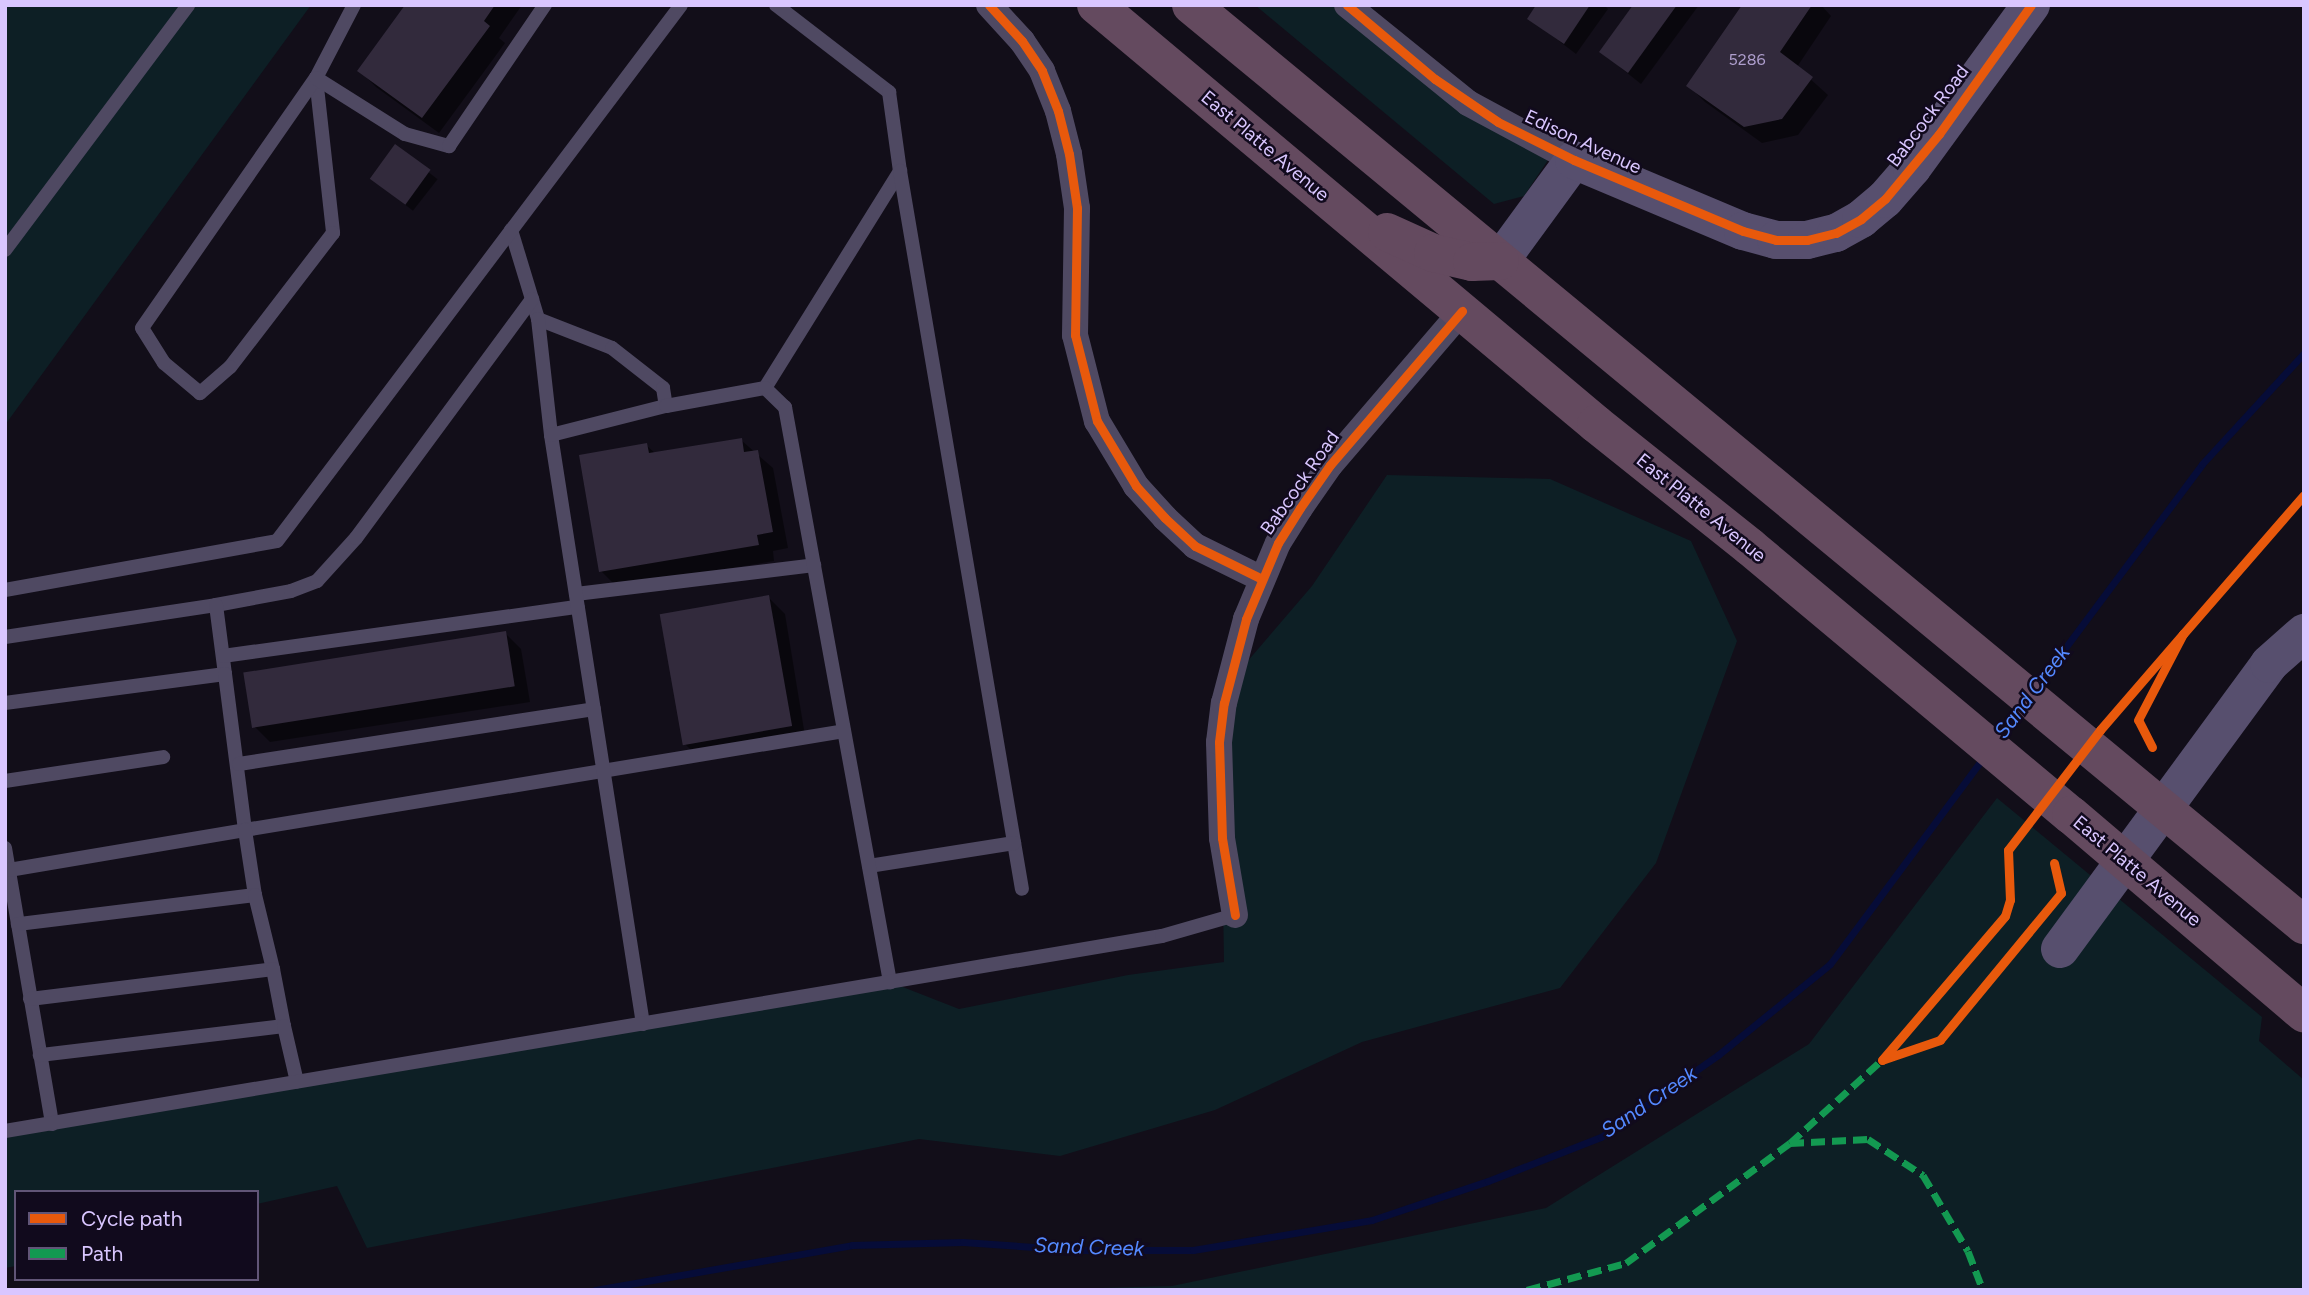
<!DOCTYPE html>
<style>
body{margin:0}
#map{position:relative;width:2309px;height:1295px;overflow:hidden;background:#120e19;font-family:Figtree,sans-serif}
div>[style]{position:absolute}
.green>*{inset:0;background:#0d1f25}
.shadow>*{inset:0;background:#0007;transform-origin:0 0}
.stream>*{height:7px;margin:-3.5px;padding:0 3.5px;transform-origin:3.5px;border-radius:3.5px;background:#060c38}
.building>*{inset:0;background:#322a3c;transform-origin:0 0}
.lane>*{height:14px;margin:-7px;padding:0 7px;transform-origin:7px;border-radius:7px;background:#4f4962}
.street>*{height:26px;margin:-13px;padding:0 13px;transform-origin:13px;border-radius:13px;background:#4f4962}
.secondary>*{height:38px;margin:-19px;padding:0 19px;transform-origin:19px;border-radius:19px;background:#574f6e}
.highway>*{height:38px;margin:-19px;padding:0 19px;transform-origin:19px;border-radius:19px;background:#644a5f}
.quiet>*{height:7px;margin-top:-3.5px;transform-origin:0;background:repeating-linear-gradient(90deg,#139951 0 14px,transparent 0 21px)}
.cycleway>*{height:9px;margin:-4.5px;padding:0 4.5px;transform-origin:4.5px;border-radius:4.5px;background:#e8590c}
span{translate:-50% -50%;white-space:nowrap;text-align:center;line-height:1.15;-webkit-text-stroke:5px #110a1d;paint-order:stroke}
.number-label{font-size:16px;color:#af9fce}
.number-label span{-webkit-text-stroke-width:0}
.street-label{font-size:19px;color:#d9c6ff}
.water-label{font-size:21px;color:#5489ff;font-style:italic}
.frame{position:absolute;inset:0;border:7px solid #d9c6ff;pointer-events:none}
.legend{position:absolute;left:14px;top:1190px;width:245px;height:91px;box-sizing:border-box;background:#110a1d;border:2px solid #615577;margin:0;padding:9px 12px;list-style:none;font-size:21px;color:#d9c6ff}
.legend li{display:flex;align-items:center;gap:14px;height:35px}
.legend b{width:35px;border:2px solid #615577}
</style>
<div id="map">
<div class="green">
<div style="clip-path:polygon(5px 5px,311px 5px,5px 425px)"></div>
<div style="clip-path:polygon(1255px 5px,1336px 5px,1548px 160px,1524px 196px,1494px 204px)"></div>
<div style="clip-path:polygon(1387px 475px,1550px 479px,1691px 541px,1737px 641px,1656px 863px,1560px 988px,1362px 1042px,1215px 1110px,1060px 1156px,919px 1139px,367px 1248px,337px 1186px,257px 1204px,257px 1192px,16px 1192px,16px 1266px,5px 1268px,5px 1131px,890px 982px,959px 1009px,1128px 975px,1224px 962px,1222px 838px,1228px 684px,1312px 586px)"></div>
<div style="clip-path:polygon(1997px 798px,2262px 1017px,2259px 1041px,2304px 1080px,2304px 1290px,1024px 1290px,1172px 1286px,1546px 1208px,1809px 1044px)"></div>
</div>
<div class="shadow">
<div style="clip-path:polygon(407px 5px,522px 5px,499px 38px,505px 43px,439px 133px,376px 87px,360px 71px)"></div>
<div style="clip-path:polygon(1530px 5px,1604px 5px,1608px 9px,1576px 54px,1529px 18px,1536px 9px)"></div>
<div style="clip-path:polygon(1635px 5px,1699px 5px,1641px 84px,1601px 52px)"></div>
<div style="clip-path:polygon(1744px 5px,1821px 5px,1831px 16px,1797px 67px,1828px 95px,1798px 135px,1762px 143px,1705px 102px,1689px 86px)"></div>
<div style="left:395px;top:146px;width:54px;height:40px;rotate:38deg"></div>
<div style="clip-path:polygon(741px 440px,773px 468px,788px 548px,773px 551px,774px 561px,617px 587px,601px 571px,646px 445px,656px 454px)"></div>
<div style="clip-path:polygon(768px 597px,785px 614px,806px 742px,700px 759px,684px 743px)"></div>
<div style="clip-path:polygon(505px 633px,521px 649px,530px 702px,270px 742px,254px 726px)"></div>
</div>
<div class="stream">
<div style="left:2036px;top:687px;width:278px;rotate:-53.3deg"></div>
<div style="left:2202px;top:464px;width:151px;rotate:-47.4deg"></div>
<div style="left:1996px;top:740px;width:44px;rotate:-52.4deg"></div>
<div style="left:595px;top:1290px;width:261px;rotate:-9.9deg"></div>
<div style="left:852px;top:1245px;width:111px;rotate:-1.5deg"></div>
<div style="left:963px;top:1242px;width:115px;rotate:4deg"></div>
<div style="left:1078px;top:1250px;width:115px"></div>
<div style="left:1193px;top:1250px;width:181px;rotate:-9.5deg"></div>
<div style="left:1372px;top:1220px;width:122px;rotate:-18.6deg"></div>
<div style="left:1488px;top:1181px;width:121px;rotate:-21.3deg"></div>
<div style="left:1601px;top:1137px;width:143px;rotate:-35deg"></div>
<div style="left:1718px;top:1055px;width:144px;rotate:-39.1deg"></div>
<div style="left:1830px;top:964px;width:257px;rotate:-53.4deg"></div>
</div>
<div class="building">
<div style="clip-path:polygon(405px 5px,495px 5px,484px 21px,490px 26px,422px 118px,357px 71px)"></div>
<div style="clip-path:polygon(1536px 5px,1590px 5px,1564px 44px,1527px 19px)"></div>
<div style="clip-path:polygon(1633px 5px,1677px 5px,1628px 73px,1599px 52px)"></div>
<div style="clip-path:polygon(1742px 5px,1812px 5px,1780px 52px,1813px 77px,1782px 119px,1744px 127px,1686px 86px)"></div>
<div style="left:395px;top:144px;width:44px;height:43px;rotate:36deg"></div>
<div style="clip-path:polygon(742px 438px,744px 452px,758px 450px,773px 532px,757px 535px,759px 545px,599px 572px,579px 455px,647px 443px,649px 453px)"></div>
<div style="left:769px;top:595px;width:133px;height:111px;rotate:80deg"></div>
<div style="left:506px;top:631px;width:56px;height:266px;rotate:81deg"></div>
</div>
<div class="lane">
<div style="left:776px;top:5px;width:143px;rotate:37.6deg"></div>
<div style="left:889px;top:92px;width:80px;rotate:82.1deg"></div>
<div style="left:316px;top:78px;width:156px;rotate:83.7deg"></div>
<div style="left:333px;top:233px;width:169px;rotate:127.5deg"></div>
<div style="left:230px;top:367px;width:40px;rotate:139deg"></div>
<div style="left:200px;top:393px;width:47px;rotate:-140.2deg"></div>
<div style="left:164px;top:363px;width:41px;rotate:-122.2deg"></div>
<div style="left:142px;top:328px;width:305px;rotate:-55.2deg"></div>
<div style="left:316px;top:78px;width:82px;rotate:-62.5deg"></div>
<div style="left:316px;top:78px;width:105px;rotate:32.2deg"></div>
<div style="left:405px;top:134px;width:46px;rotate:15.3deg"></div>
<div style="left:449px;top:146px;width:171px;rotate:-55.8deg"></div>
<div style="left:511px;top:230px;width:93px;rotate:73.1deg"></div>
<div style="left:538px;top:319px;width:79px;rotate:21.4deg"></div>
<div style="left:612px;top:348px;width:65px;rotate:38.1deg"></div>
<div style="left:663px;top:388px;width:18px;rotate:81deg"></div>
<div style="left:5px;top:250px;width:306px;rotate:-53.2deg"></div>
<div style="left:538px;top:319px;width:117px;rotate:83.6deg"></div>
<div style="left:765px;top:388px;width:256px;rotate:-58.1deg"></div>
<div style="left:900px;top:171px;width:728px;rotate:80.36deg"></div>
<div style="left:5px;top:590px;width:276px;rotate:-10.2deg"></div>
<div style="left:277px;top:541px;width:671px;rotate:-52.99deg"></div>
<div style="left:576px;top:594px;width:240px;rotate:-6.9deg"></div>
<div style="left:216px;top:605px;width:76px;rotate:-10.6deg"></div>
<div style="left:291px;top:591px;width:28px;rotate:-21deg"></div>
<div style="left:317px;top:581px;width:58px;rotate:-47.8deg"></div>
<div style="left:356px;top:538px;width:297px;rotate:-53.6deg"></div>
<div style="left:5px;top:637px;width:213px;rotate:-8.6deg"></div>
<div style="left:216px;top:605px;width:70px;rotate:82.6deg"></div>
<div style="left:225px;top:674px;width:222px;rotate:172.5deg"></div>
<div style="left:223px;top:656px;width:358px;rotate:-7.9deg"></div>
<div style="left:225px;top:674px;width:157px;rotate:82.7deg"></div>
<div style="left:245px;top:830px;width:607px;rotate:-9.38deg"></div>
<div style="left:239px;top:764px;width:359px;rotate:-8.8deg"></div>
<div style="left:5px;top:781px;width:160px;rotate:-8.6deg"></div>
<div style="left:5px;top:848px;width:280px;rotate:80.3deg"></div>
<div style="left:869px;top:866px;width:147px;rotate:-9deg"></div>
<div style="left:9px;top:870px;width:239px;rotate:-9.6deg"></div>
<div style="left:245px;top:830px;width:66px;rotate:81.3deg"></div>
<div style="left:255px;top:895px;width:239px;rotate:173deg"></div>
<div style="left:255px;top:895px;width:76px;rotate:76.3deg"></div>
<div style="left:30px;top:999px;width:245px;rotate:-7deg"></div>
<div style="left:273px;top:969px;width:58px;rotate:79.1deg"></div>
<div style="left:284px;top:1026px;width:246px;rotate:173.2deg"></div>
<div style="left:643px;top:1024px;width:596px;rotate:-98.88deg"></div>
<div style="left:551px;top:435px;width:119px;rotate:-14.2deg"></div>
<div style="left:666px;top:406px;width:101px;rotate:-10.3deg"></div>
<div style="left:765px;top:388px;width:28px;rotate:44deg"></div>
<div style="left:785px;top:407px;width:585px;rotate:79.65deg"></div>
<div style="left:284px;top:1026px;width:57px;rotate:76.9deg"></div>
<div style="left:5px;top:1131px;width:1173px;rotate:-9.57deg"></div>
<div style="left:1162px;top:936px;width:76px;rotate:-16deg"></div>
</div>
<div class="street">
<div style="left:989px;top:5px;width:49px;rotate:47.5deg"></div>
<div style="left:1022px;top:41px;width:36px;rotate:56deg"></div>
<div style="left:1042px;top:71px;width:43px;rotate:68.2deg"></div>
<div style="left:1058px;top:111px;width:44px;rotate:75.7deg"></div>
<div style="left:1069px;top:154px;width:55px;rotate:81.6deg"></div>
<div style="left:1077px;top:208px;width:127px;rotate:90.9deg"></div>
<div style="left:1075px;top:335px;width:89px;rotate:75.7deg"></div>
<div style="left:1097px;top:421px;width:76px;rotate:59deg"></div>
<div style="left:1136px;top:486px;width:43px;rotate:47.8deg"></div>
<div style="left:1165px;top:518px;width:41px;rotate:43deg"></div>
<div style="left:1195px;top:546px;width:75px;rotate:26.2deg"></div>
<div style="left:1347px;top:5px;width:156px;rotate:39deg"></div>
<div style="left:1468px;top:103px;width:120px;rotate:28.3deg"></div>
<div style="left:1235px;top:915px;width:78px;rotate:-99.6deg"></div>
<div style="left:1222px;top:838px;width:96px;rotate:-91.8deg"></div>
<div style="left:1219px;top:742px;width:39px;rotate:-83deg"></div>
<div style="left:1224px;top:703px;width:87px;rotate:-75.3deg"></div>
<div style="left:1246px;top:619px;width:82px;rotate:-67.2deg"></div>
<div style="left:1278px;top:543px;width:41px;rotate:-57.8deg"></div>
<div style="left:1300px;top:508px;width:52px;rotate:-55.1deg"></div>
<div style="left:1330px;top:465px;width:203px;rotate:-49.4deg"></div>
</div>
<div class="secondary">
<div style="left:1500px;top:261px;width:125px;rotate:-53.8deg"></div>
<div style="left:1574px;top:160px;width:183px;rotate:22.8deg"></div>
<div style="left:1743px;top:231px;width:34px;rotate:15deg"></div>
<div style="left:1776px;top:240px;width:31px"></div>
<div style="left:1807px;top:240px;width:30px;rotate:-14deg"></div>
<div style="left:1836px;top:233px;width:29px;rotate:-29deg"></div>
<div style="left:1861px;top:219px;width:31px;rotate:-40deg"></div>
<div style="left:1885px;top:199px;width:41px;rotate:-48.9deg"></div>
<div style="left:1912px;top:168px;width:202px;rotate:-53.9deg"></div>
<div style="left:2060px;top:949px;width:353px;rotate:-53.7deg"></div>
<div style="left:2269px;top:664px;width:47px;rotate:-41.5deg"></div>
</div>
<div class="highway">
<div style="left:1096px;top:5px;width:652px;rotate:39.96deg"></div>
<div style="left:1596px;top:424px;width:197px;rotate:38.6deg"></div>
<div style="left:1750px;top:547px;width:418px;rotate:39.9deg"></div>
<div style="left:2071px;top:815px;width:306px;rotate:40.4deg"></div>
<div style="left:1191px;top:5px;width:1444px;rotate:39.58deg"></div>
<div style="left:1387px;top:232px;width:51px;rotate:24.5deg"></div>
<div style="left:1433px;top:253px;width:40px;rotate:13deg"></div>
<div style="left:1472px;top:262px;width:28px;rotate:-2deg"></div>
</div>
<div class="quiet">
<div style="left:1790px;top:1143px;width:124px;rotate:-42.1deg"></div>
<div style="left:1527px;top:1290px;width:103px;rotate:-15.3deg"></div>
<div style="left:1626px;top:1263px;width:203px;rotate:-36.2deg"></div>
<div style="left:1790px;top:1143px;width:78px;rotate:-2.9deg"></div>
<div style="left:1868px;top:1139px;width:66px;rotate:33.2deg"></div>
<div style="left:1923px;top:1175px;width:88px;rotate:59.4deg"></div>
<div style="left:1968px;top:1251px;width:42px;rotate:69deg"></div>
</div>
<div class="cycleway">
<div style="left:989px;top:5px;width:49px;rotate:47.5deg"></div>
<div style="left:1022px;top:41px;width:36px;rotate:56deg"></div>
<div style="left:1042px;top:71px;width:43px;rotate:68.2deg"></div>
<div style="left:1058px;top:111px;width:44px;rotate:75.7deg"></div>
<div style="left:1069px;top:154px;width:55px;rotate:81.6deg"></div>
<div style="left:1077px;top:208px;width:127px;rotate:90.9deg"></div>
<div style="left:1075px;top:335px;width:89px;rotate:75.7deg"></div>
<div style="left:1097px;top:421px;width:76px;rotate:59deg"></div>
<div style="left:1136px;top:486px;width:43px;rotate:47.8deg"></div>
<div style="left:1165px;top:518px;width:41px;rotate:43deg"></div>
<div style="left:1195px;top:546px;width:75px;rotate:26.2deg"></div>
<div style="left:1347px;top:5px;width:115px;rotate:40.1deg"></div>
<div style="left:1435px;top:79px;width:76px;rotate:34.3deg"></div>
<div style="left:1498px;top:122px;width:85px;rotate:26.6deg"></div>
<div style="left:1574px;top:160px;width:183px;rotate:22.8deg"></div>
<div style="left:1743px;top:231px;width:34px;rotate:15deg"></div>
<div style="left:1776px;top:240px;width:31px"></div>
<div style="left:1807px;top:240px;width:30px;rotate:-14deg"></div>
<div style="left:1836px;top:233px;width:29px;rotate:-29deg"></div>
<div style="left:1861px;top:219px;width:31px;rotate:-40deg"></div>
<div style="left:1885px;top:199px;width:85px;rotate:-50.3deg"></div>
<div style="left:1939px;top:134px;width:158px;rotate:-54.5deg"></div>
<div style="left:2152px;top:747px;width:30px;rotate:-117deg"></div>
<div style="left:2138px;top:720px;width:97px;rotate:-62.4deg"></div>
<div style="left:2183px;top:634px;width:184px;rotate:-49deg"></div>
<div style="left:2054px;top:863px;width:31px;rotate:77deg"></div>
<div style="left:2061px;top:893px;width:190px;rotate:129.5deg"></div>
<div style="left:1940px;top:1040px;width:61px;rotate:161deg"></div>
<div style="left:1882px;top:1060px;width:189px;rotate:-49.5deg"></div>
<div style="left:2005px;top:916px;width:17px;rotate:-73deg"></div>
<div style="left:2010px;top:900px;width:50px;rotate:-92.3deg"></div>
<div style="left:2008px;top:850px;width:151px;rotate:-52.5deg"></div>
<div style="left:2100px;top:730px;width:127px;rotate:-49.2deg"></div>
<div style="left:1235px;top:915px;width:78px;rotate:-99.6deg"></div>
<div style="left:1222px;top:838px;width:96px;rotate:-91.8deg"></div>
<div style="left:1219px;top:742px;width:39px;rotate:-83deg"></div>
<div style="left:1224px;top:703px;width:87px;rotate:-75.3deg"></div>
<div style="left:1246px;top:619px;width:82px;rotate:-67.2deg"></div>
<div style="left:1278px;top:543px;width:41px;rotate:-57.8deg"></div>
<div style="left:1300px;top:508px;width:52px;rotate:-55.1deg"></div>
<div style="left:1330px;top:465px;width:203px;rotate:-49.4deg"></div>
</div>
<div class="number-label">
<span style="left:1747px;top:60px">5286</span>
</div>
<div class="street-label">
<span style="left:1928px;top:116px;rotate:-53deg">Babcock Road</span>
<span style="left:1583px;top:142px;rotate:25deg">Edison Avenue</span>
<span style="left:1265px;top:146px;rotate:40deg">East Platte Avenue</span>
<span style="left:1300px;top:483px;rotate:-55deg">Babcock Road</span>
<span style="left:1701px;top:508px;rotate:39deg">East Platte Avenue</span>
<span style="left:2137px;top:871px;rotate:40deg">East Platte Avenue</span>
</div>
<div class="water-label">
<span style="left:2032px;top:692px;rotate:-53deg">Sand Creek</span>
<span style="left:1649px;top:1102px;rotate:-34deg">Sand Creek</span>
<span style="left:1089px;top:1247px;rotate:2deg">Sand Creek</span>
</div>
<div class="frame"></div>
<ul class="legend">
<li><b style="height:9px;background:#e8590c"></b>Cycle path</li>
<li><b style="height:9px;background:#139951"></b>Path</li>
</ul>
</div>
